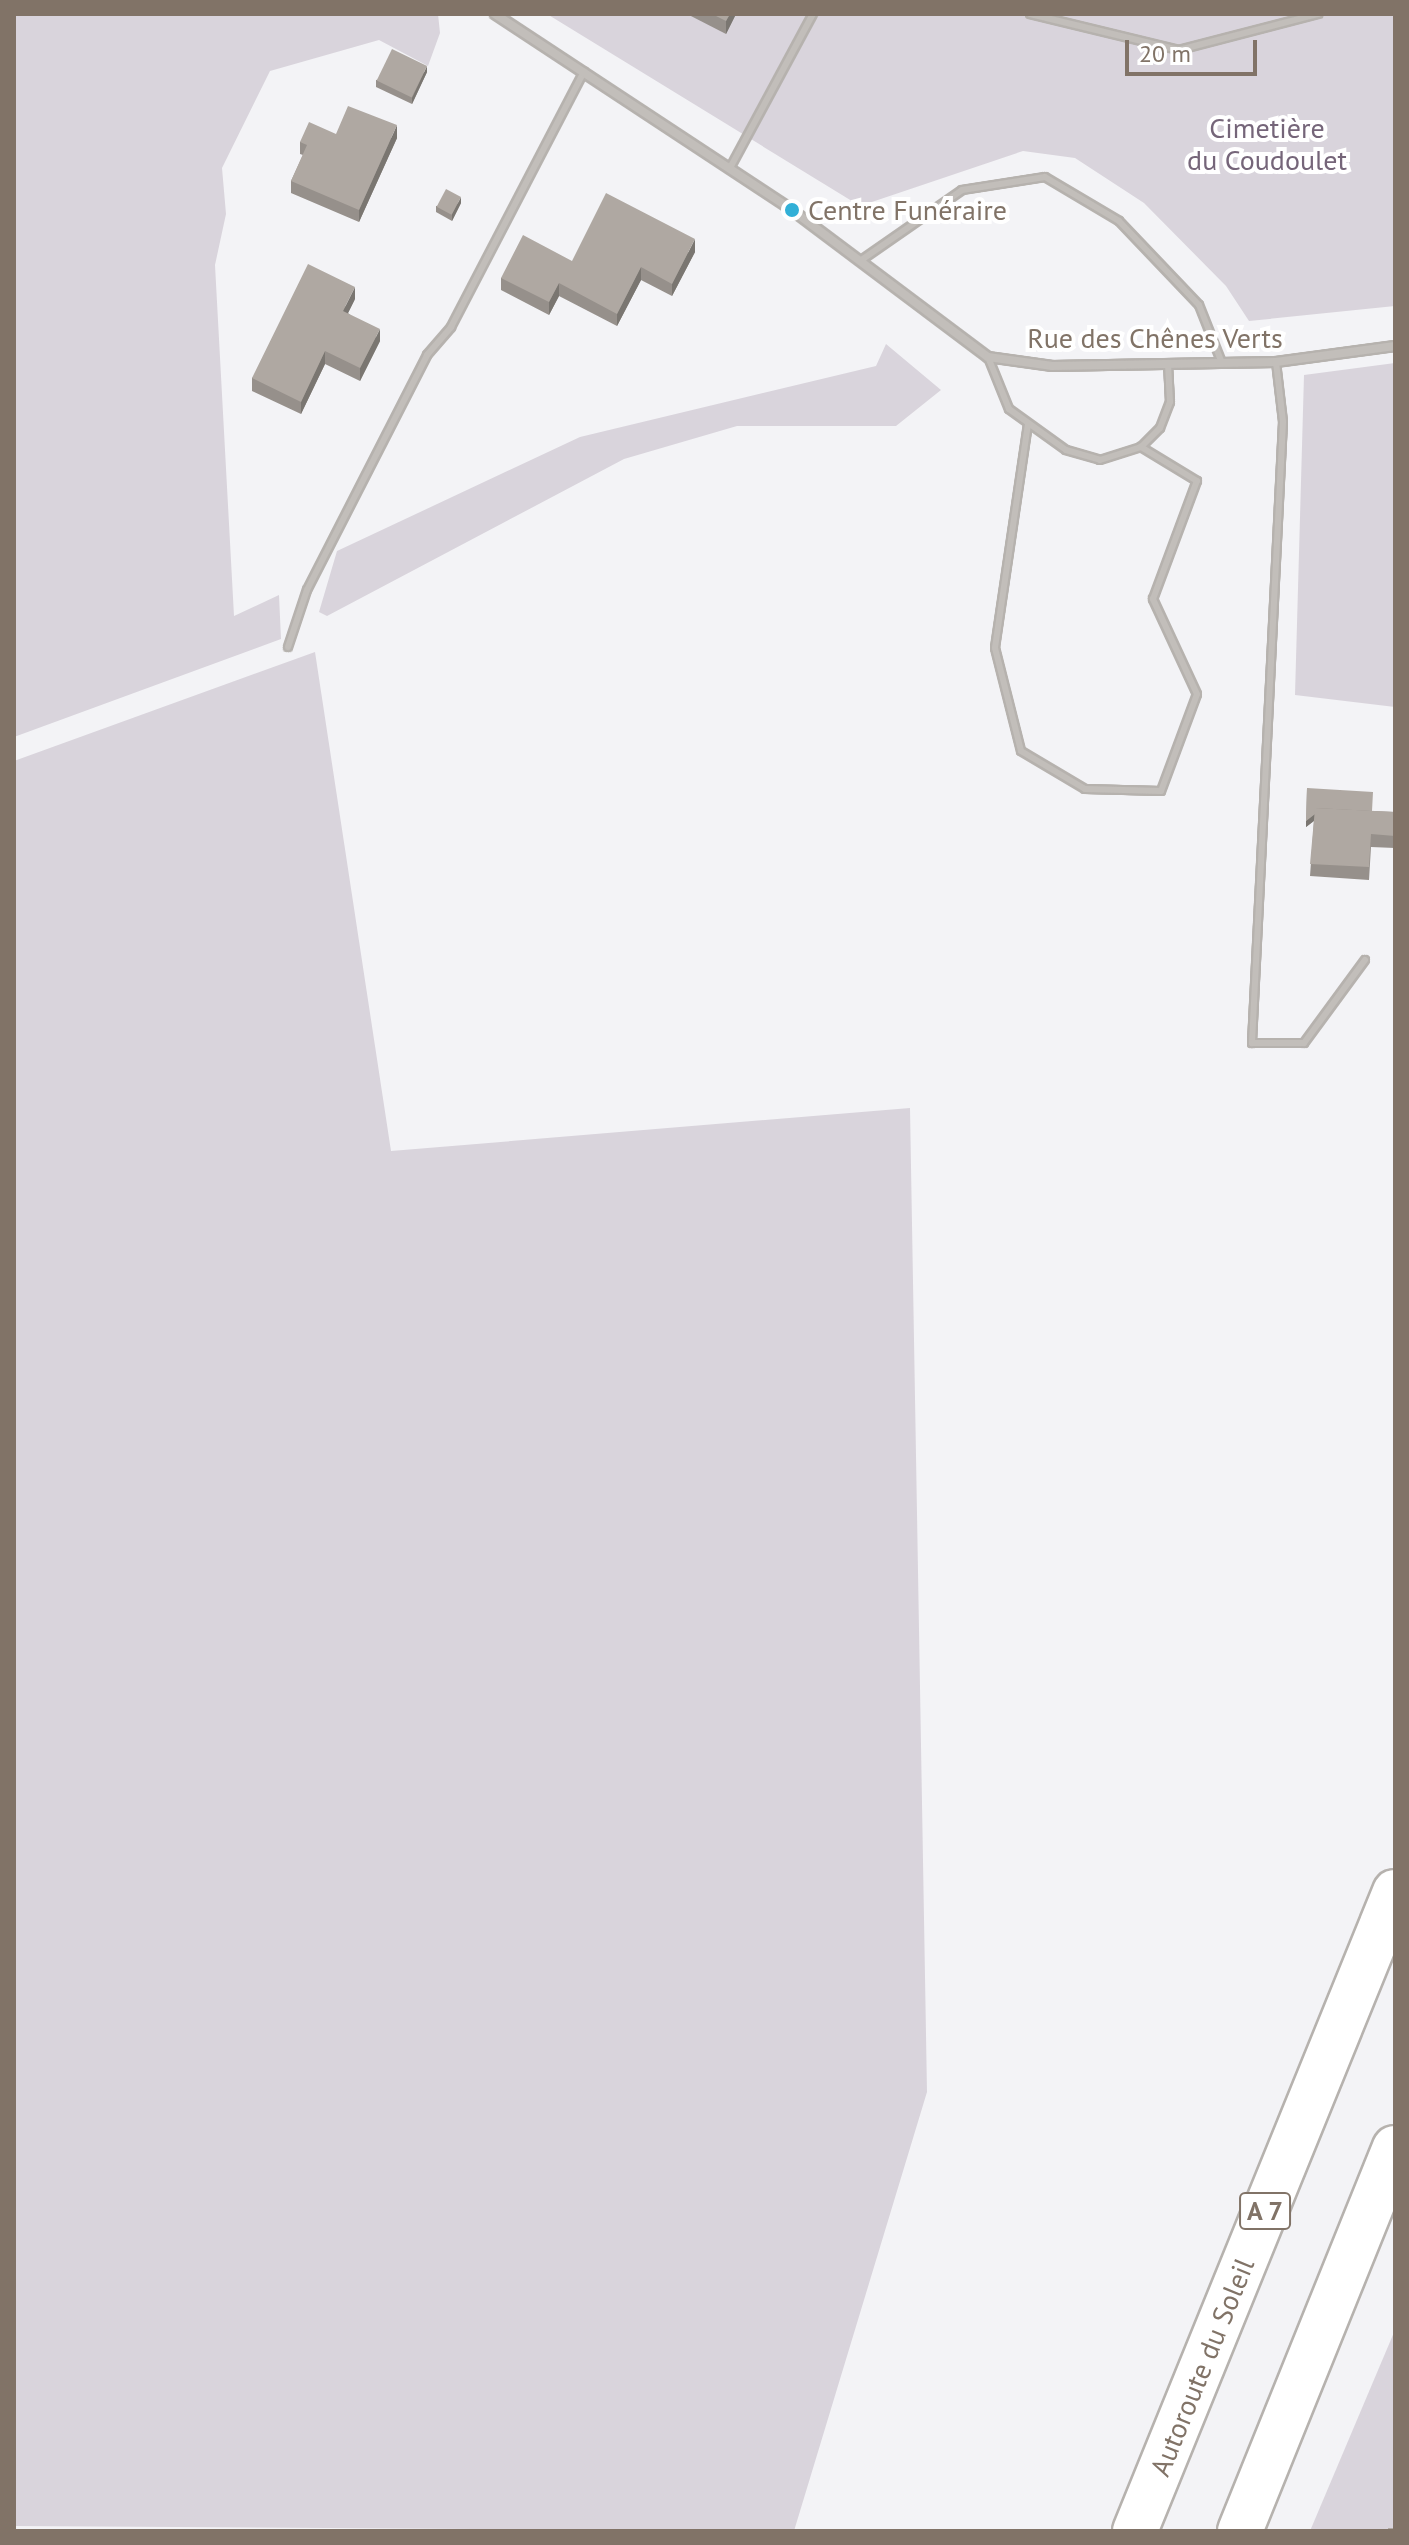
<!DOCTYPE html>
<meta charset="utf-8">
<style>
body{margin:0}
#map{position:relative;width:1409px;height:2545px;overflow:hidden;background:#f3f3f6;font-family:"PT Sans",sans-serif}
div>[style]{position:absolute}
.green>*{inset:0;background:#d9d4dc}
.roads{filter:drop-shadow(2px 0 #b6b2ae) drop-shadow(-2px 0 #b6b2ae) drop-shadow(0 2px #b6b2ae) drop-shadow(0 -2px #b6b2ae)}
.service>*{height:6px;margin:-3px;padding:0 3px;transform-origin:3px;border-radius:3px;background:#c2beba}
.minor>*{height:8px;margin:-4px;padding:0 4px;transform-origin:4px;border-radius:4px;background:#c2beba}
.motorway>*{height:44px;margin:-22px;padding:0 22px;transform-origin:22px;border-radius:22px;background:#fff}
.wall>*{inset:0;background:#96908b}
.shaded-wall>*{inset:0;background:#7a7671}
.building>*{inset:0;background:#afa8a2;transform-origin:0 0}
.dots>*{width:22px;height:22px;translate:-50% -50%;box-sizing:border-box;border:4px solid #fff;border-radius:50%}
span{translate:-50% -50%;white-space:nowrap;text-align:center;line-height:1.15;-webkit-text-stroke:8px #fff;paint-order:stroke}
.shield-label span{padding:2px 6px;background:#fff;border:2px solid;border-radius:6px;-webkit-text-stroke-width:0}
.shield-label{font-size:26px;color:#817367;font-weight:700}
.park-label{font-size:28px;color:#756579}
.poi-label{font-size:28px;color:#817367}
.left{translate:0 -50%;text-align:left}
.street-label{font-size:28px;color:#817367}
.frame{position:absolute;inset:0;border:16px solid #817367;pointer-events:none}
.scale{position:absolute;left:1125px;top:40px;width:132px;height:36px;box-sizing:border-box;border:4px solid #817367;border-top:0;padding-left:10px;font-size:24px;line-height:28px;white-space:nowrap;color:#817367;-webkit-text-stroke:6px #fff;paint-order:stroke}
</style>
<div id="map">
<div class="green">
<div style="clip-path:polygon(14px 14px,438px 14px,440px 33px,428px 66px,379px 40px,270px 71px,222px 168px,226px 214px,215px 265px,234px 616px,279px 595px,281px 639px,14px 737px)"></div>
<div style="clip-path:polygon(547px 14px,1395px 14px,1395px 306px,1249px 321px,1226px 286px,1144px 203px,1075px 158px,1023px 151px,860px 206px)"></div>
<div style="clip-path:polygon(886px 344px,941px 390px,896px 426px,737px 426px,624px 459px,327px 616px,319px 612px,337px 551px,580px 437px,876px 366px)"></div>
<div style="clip-path:polygon(1395px 363px,1395px 707px,1295px 695px,1304px 375px)"></div>
<div style="clip-path:polygon(315px 652px,391px 1151px,910px 1108px,927px 2092px,794px 2531px,14px 2526px,14px 761px)"></div>
<div style="clip-path:polygon(1395px 2330px,1395px 2531px,1310px 2531px)"></div>
</div>
<div class="roads">
<div class="service">
<div style="left:1030px;top:14px;width:153px;rotate:13.6deg"></div>
<div style="left:1179px;top:50px;width:144px;rotate:-14.5deg"></div>
<div style="left:730px;top:168px;width:175px;rotate:-61.7deg"></div>
<div style="left:860px;top:261px;width:124px;rotate:-34.8deg"></div>
<div style="left:962px;top:190px;width:84px;rotate:-8.9deg"></div>
<div style="left:1045px;top:177px;width:86px;rotate:30.7deg"></div>
<div style="left:1119px;top:221px;width:116px;rotate:46.4deg"></div>
<div style="left:1199px;top:305px;width:62px;rotate:68.4deg"></div>
<div style="left:988px;top:357px;width:56px;rotate:68deg"></div>
<div style="left:1009px;top:409px;width:70px;rotate:35.7deg"></div>
<div style="left:1066px;top:450px;width:35px;rotate:16deg"></div>
<div style="left:1100px;top:460px;width:43px;rotate:-17.6deg"></div>
<div style="left:1141px;top:447px;width:27px;rotate:-45deg"></div>
<div style="left:1160px;top:428px;width:28px;rotate:-69deg"></div>
<div style="left:1170px;top:402px;width:39px;rotate:-93deg"></div>
<div style="left:1276px;top:362px;width:60px;rotate:83.3deg"></div>
<div style="left:1283px;top:422px;width:622px;rotate:92.86deg"></div>
<div style="left:1252px;top:1043px;width:52px"></div>
<div style="left:1304px;top:1043px;width:103px;rotate:-53.7deg"></div>
<div style="left:1028px;top:424px;width:226px;rotate:98.4deg"></div>
<div style="left:995px;top:648px;width:106px;rotate:75.8deg"></div>
<div style="left:1021px;top:751px;width:74px;rotate:30.7deg"></div>
<div style="left:1085px;top:789px;width:76px;rotate:1.5deg"></div>
<div style="left:1161px;top:791px;width:103px;rotate:-69.6deg"></div>
<div style="left:1197px;top:694px;width:105px;rotate:-114.9deg"></div>
<div style="left:1153px;top:599px;width:126px;rotate:-69.6deg"></div>
<div style="left:1197px;top:481px;width:66px;rotate:-148.7deg"></div>
<div style="left:288px;top:647px;width:60px;rotate:-71.6deg"></div>
<div style="left:307px;top:590px;width:264px;rotate:-62.9deg"></div>
<div style="left:427px;top:355px;width:37px;rotate:-49deg"></div>
<div style="left:451px;top:327px;width:288px;rotate:-62.5deg"></div>
</div>
<div class="minor">
<div style="left:495px;top:14px;width:356px;rotate:33.4deg"></div>
<div style="left:792px;top:210px;width:245px;rotate:36.9deg"></div>
<div style="left:988px;top:357px;width:65px;rotate:8deg"></div>
<div style="left:1052px;top:366px;width:224px;rotate:-1deg"></div>
<div style="left:1276px;top:362px;width:120px;rotate:-7.7deg"></div>
</div>
<div class="motorway">
<div style="left:1135px;top:2531px;width:690px;rotate:-67.86deg"></div>
<div style="left:1240px;top:2531px;width:413px;rotate:-68deg"></div>
</div>
</div>
<div class="wall">
<div style="clip-path:polygon(687px 14px,736px 14px,726px 34px)"></div>
<div style="clip-path:polygon(427px 72px,412px 104px,376px 87px,376px 80px)"></div>
<div style="clip-path:polygon(336px 134px,397px 138px,359px 222px,291px 193px,291px 181px,303px 155px,300px 154px,300px 142px)"></div>
<div style="clip-path:polygon(461px 203px,452px 221px,436px 212px,436px 206px)"></div>
<div style="clip-path:polygon(695px 252px,672px 296px,641px 280px,617px 326px,559px 296px,549px 315px,501px 290px,501px 278px,572px 261px)"></div>
<div style="clip-path:polygon(355px 299px,348px 313px,380px 341px,360px 381px,325px 364px,301px 414px,252px 391px,252px 378px)"></div>
<div style="clip-path:polygon(1307px 788px,1372px 811px,1395px 812px,1395px 848px,1371px 847px,1369px 880px,1310px 876px,1314px 821px,1306px 827px)"></div>
</div>
<div class="shaded-wall">
<div style="clip-path:polygon(730px 14px,736px 14px,726px 34px,726px 21px)"></div>
<div style="clip-path:polygon(427px 66px,427px 72px,412px 104px,412px 98px)"></div>
<div style="clip-path:polygon(397px 125px,397px 138px,359px 222px,359px 210px)"></div>
<div style="clip-path:polygon(461px 197px,461px 203px,452px 221px,452px 214px)"></div>
<div style="clip-path:polygon(695px 239px,695px 252px,672px 296px,672px 284px)"></div>
<div style="clip-path:polygon(641px 267px,641px 280px,617px 326px,617px 314px)"></div>
<div style="clip-path:polygon(559px 283px,559px 296px,549px 315px,549px 302px)"></div>
<div style="clip-path:polygon(355px 287px,355px 299px,343px 323px,343px 311px)"></div>
<div style="clip-path:polygon(380px 329px,380px 341px,360px 381px,360px 368px)"></div>
<div style="clip-path:polygon(325px 351px,325px 364px,301px 414px,301px 402px)"></div>
<div style="clip-path:polygon(1315px 814px,1315px 820px,1306px 827px,1306px 821px)"></div>
</div>
<div class="building">
<div style="clip-path:polygon(712px 14px,730px 14px,726px 21px)"></div>
<div style="left:392px;top:49px;width:39px;height:35px;rotate:26deg"></div>
<div style="clip-path:polygon(348px 106px,397px 125px,359px 210px,291px 181px,307px 145px,300px 142px,309px 122px,336px 134px)"></div>
<div style="left:446px;top:189px;width:17px;height:20px;rotate:28deg"></div>
<div style="clip-path:polygon(606px 193px,695px 239px,672px 284px,641px 267px,617px 314px,559px 283px,549px 302px,501px 278px,523px 235px,572px 261px)"></div>
<div style="clip-path:polygon(308px 264px,355px 287px,343px 311px,380px 329px,360px 368px,325px 351px,301px 402px,252px 378px)"></div>
<div style="clip-path:polygon(1307px 788px,1373px 792px,1372px 811px,1315px 808px,1315px 814px,1306px 821px)"></div>
<div style="clip-path:polygon(1315px 808px,1395px 812px,1395px 836px,1371px 834px,1369px 867px,1310px 864px)"></div>
<div style="left:1388px;top:2528px;width:7px;height:3px"></div>
</div>
<div class="dots">
<div style="left:792px;top:210px;background:#32b0d7"></div>
</div>
<div class="shield-label">
<span style="left:1265px;top:2211px">A 7</span>
</div>
<div class="park-label">
<span style="left:1267px;top:144px">Cimetière<br>du Coudoulet</span>
</div>
<div class="poi-label">
<span class="left" style="left:808px;top:210px">Centre Funéraire</span>
</div>
<div class="street-label">
<span style="left:1155px;top:338px">Rue des Chênes Verts</span>
<span style="left:1202px;top:2367px;rotate:-68deg">Autoroute du Soleil</span>
</div>
<div class="frame"></div>
<div class="scale">20 m</div>
</div>
